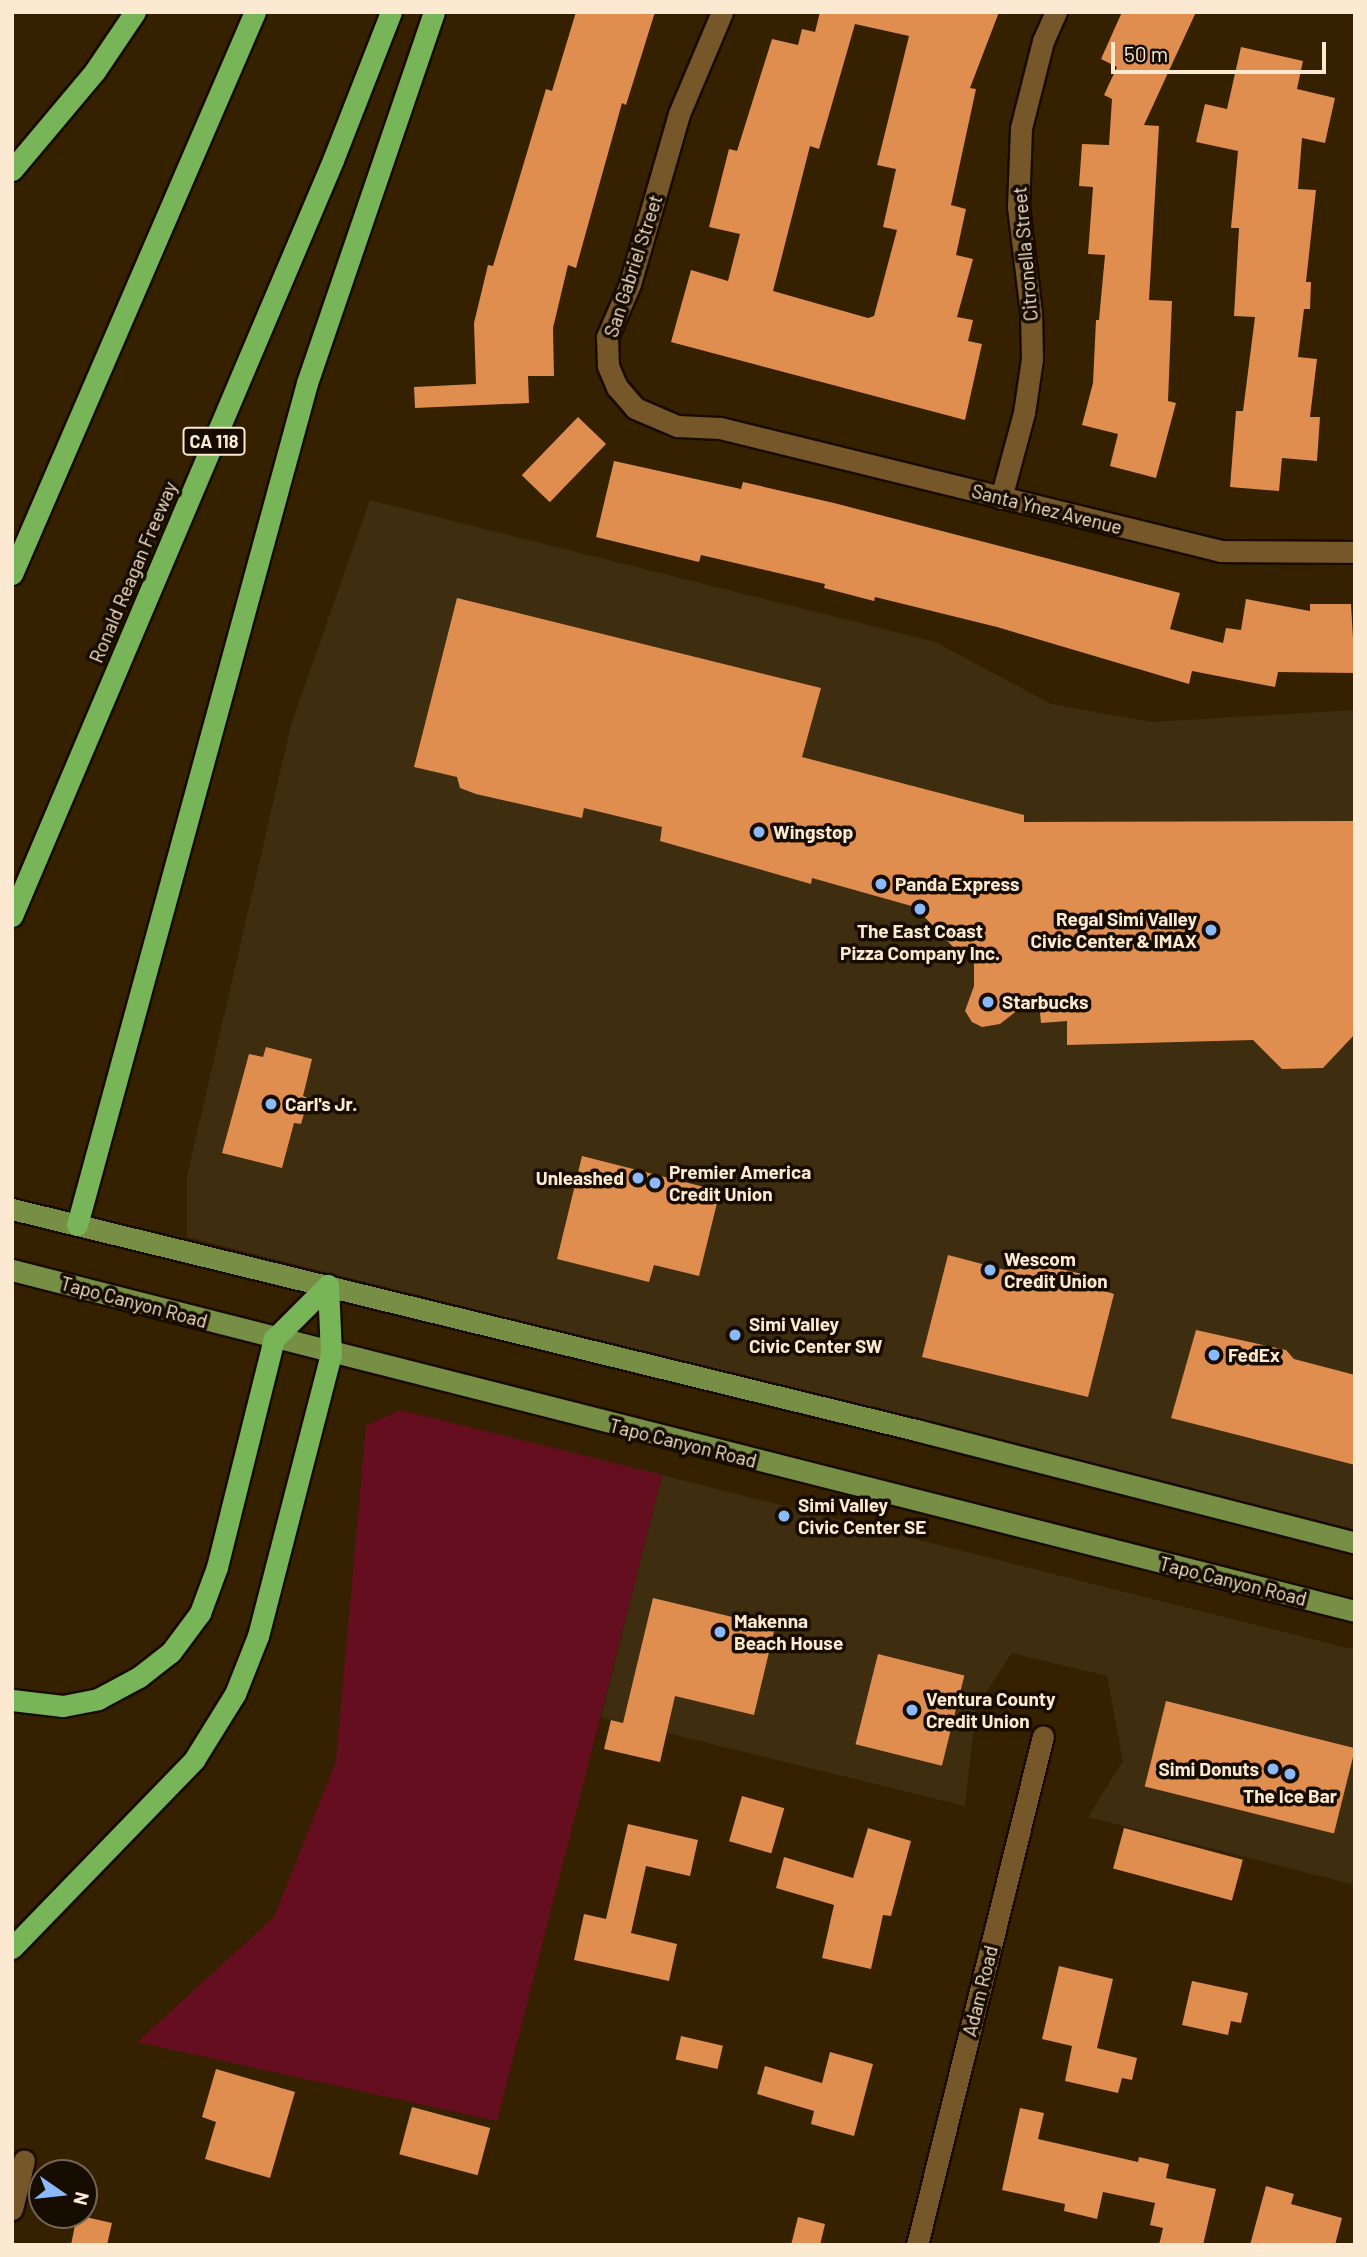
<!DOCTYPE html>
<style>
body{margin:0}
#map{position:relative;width:1367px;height:2257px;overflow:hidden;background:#352000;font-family:Barlow,sans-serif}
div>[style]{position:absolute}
.built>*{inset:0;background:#3f2d10}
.green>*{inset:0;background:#650e20}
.building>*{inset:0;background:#df8e4f;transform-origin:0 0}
.roads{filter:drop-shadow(2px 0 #190b00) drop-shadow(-2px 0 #190b00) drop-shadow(0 2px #190b00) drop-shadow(0 -2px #190b00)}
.minor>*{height:21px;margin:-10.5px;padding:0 10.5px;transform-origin:10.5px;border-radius:10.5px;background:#755729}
.major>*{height:21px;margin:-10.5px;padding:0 10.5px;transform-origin:10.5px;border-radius:10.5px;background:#768f45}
.highway>*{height:21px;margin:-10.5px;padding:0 10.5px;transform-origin:10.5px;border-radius:10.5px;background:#77b558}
.dots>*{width:19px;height:19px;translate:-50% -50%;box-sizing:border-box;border:4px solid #170c00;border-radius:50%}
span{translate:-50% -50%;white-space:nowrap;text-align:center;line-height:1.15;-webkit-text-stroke:7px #170c00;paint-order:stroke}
.shield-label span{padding:2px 5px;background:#170c00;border:2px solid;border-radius:5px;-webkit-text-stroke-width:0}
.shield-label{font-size:18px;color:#fbead1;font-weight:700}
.street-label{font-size:19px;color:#fbead1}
.poi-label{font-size:19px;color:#fbead1;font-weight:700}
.left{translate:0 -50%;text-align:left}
.right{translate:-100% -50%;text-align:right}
.frame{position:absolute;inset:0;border:14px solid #fbead1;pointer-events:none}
.north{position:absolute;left:28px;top:2159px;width:70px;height:70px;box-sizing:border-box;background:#170c00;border:2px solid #726554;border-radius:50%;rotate:104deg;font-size:19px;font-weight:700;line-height:28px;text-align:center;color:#fbead1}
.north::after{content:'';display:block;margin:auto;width:24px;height:32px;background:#8abafc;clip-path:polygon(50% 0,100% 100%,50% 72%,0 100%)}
.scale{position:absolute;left:1111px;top:42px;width:215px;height:32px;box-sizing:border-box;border:4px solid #fbead1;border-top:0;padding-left:9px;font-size:21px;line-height:24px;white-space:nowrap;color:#fbead1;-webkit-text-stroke:5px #170c00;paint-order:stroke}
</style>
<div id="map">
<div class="built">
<div style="clip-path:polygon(370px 500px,935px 642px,1051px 704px,1152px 722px,1355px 710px,1355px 1532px,187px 1237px,187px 1176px,291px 725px)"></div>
<div style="clip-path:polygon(662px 1475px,1355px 1650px,1355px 1885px,1088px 1817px,1123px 1761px,1107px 1676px,1012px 1653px,976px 1708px,965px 1806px,601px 1717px)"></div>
</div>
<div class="green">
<div style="clip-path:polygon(400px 1410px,662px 1475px,497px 2121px,137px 2042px,274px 1917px,336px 1761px,366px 1426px)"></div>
</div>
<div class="building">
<div style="clip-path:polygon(576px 12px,655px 12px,626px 105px,622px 103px,576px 268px,568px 265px,553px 328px,554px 376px,528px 376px,529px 403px,415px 408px,414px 387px,476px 384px,474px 323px,488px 265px,493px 266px,546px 89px,552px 91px)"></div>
<div style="clip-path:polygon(evenodd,820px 12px,999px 12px,970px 88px,976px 89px,951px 205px,966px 209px,956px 255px,973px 259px,957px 317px,973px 320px,968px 341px,982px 344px,965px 420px,671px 342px,691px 270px,728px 281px,740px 234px,709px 227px,729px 149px,737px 151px,772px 39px,798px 45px,802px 29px,815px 32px,820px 12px,855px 24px,909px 36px,877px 165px,896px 169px,883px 227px,897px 230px,874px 316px,868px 318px,773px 291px,810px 146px,819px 149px,855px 24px)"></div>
<div style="clip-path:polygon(1122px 12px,1196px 12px,1144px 125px,1159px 126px,1149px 300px,1172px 301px,1168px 401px,1176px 403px,1156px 478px,1110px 466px,1118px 434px,1082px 425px,1093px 383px,1096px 320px,1099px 320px,1105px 255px,1088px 254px,1093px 187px,1079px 186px,1082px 144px,1109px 145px,1112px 99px,1104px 95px,1117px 67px,1101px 59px)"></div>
<div style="clip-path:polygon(1241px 47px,1303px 61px,1297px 89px,1335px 98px,1325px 143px,1302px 138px,1298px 189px,1316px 190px,1306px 282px,1311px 282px,1310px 309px,1304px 309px,1298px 357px,1317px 359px,1310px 417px,1320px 417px,1317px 461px,1282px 458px,1279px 491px,1230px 487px,1236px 411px,1243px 411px,1255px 317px,1234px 316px,1239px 228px,1231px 228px,1238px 151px,1196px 142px,1205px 104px,1227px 109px)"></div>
<div style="left:578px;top:417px;width:39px;height:81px;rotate:44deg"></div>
<div style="clip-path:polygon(614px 461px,741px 489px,743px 482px,834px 503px,1180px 593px,1170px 629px,1223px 643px,1226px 628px,1241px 630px,1246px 599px,1310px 611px,1310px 604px,1351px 604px,1355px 673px,1278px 672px,1275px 687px,1192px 671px,1189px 684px,997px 627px,875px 597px,874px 601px,824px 588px,825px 584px,701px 555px,699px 562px,596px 537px)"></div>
<div style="clip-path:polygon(457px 598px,821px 688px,802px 757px,1024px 815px,1024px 822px,1355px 821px,1355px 1034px,1323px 1068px,1282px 1069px,1253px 1040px,1067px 1045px,1067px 1021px,1041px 1023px,1038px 994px,1000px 1024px,982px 1027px,972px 1022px,965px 1011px,974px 986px,974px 951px,957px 951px,915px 907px,812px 878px,811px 884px,660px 841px,662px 827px,584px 808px,582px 818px,476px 794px,460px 788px,457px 777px,414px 767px)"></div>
<div style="clip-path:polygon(266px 1047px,312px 1059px,303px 1096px,308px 1098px,305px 1110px,301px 1124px,294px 1123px,282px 1168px,222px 1153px,249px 1054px,263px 1057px)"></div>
<div style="clip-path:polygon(582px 1156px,720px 1191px,699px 1276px,654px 1265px,649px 1282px,557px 1259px)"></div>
<div style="clip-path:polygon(948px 1255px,1005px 1270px,1021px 1260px,1104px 1279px,1101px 1290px,1114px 1294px,1088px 1397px,922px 1357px)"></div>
<div style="clip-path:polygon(1196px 1330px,1286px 1350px,1294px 1359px,1355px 1375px,1355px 1465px,1171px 1418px)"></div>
<div style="clip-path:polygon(653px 1598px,775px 1627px,754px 1715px,675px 1696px,660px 1762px,604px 1749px,611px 1720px,623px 1723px)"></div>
<div style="left:878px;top:1654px;width:89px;height:93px;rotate:14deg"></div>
<div style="left:1166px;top:1701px;width:195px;height:88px;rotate:14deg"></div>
<div style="left:742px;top:1796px;width:44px;height:47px;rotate:16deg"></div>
<div style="clip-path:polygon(628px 1824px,698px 1840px,690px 1876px,646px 1866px,631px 1933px,677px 1944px,669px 1981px,574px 1960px,584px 1914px,606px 1919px)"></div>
<div style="clip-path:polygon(868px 1828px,911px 1841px,891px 1916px,883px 1915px,871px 1969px,822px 1958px,834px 1905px,776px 1888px,784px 1857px,853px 1878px)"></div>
<div style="left:1124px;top:1828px;width:123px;height:42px;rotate:15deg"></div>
<div style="clip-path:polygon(1059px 1966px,1113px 1979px,1097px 2048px,1137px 2058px,1132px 2080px,1122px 2078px,1118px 2093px,1065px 2081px,1072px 2046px,1042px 2039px)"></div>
<div style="clip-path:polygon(1192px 1981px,1248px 1993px,1241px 2023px,1231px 2021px,1228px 2035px,1182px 2025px)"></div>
<div style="left:681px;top:2036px;width:43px;height:24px;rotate:13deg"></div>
<div style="clip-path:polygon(830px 2052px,873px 2064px,854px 2136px,811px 2124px,814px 2111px,757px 2094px,765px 2066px,822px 2083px)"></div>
<div style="clip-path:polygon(216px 2069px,295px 2092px,270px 2178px,205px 2159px,216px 2122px,202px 2117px)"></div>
<div style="left:412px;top:2107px;width:81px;height:49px;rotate:15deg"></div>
<div style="clip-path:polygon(1020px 2108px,1044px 2113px,1038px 2139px,1138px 2162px,1139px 2157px,1169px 2164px,1166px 2178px,1216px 2189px,1203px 2245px,1159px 2245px,1163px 2228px,1150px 2225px,1155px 2203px,1103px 2192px,1097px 2219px,1064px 2211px,1065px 2204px,1002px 2190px)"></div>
<div style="clip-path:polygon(1266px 2186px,1294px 2194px,1291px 2204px,1342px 2218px,1335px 2245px,1250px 2245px)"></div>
<div style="clip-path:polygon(77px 2215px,112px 2223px,107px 2245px,71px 2245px)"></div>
<div style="clip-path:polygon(798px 2217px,825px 2224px,820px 2245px,791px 2245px)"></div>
</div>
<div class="roads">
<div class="minor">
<div style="left:722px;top:12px;width:111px;rotate:112.9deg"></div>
<div style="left:679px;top:114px;width:177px;rotate:106.1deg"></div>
<div style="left:630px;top:284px;width:58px;rotate:113.5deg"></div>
<div style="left:607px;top:337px;width:29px;rotate:88deg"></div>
<div style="left:608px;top:366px;width:23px;rotate:67deg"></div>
<div style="left:617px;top:387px;width:28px;rotate:49deg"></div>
<div style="left:635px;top:408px;width:46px;rotate:23.2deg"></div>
<div style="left:677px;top:426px;width:43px;rotate:2.7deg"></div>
<div style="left:720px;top:428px;width:516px;rotate:13.79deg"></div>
<div style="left:1221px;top:551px;width:134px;rotate:0.4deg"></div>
<div style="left:1001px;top:498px;width:88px;rotate:-74.9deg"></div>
<div style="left:1024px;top:413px;width:55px;rotate:-81.6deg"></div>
<div style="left:1032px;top:359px;width:46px;rotate:-91.2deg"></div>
<div style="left:1031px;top:313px;width:107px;rotate:-97deg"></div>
<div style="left:1018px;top:207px;width:79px;rotate:-87.8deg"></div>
<div style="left:1021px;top:128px;width:90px;rotate:-75.8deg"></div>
<div style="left:1043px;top:41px;width:32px;rotate:-66deg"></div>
<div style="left:12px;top:2209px;width:50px;rotate:-76.2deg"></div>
<div style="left:917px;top:2245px;width:524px;rotate:-76.1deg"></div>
</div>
<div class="major">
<div style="left:12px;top:1209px;width:931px;rotate:13.74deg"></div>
<div style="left:916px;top:1430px;width:453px;rotate:14.4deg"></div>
<div style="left:12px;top:1270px;width:1386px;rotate:14.25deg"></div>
</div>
<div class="highway">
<div style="left:12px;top:170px;width:129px;rotate:-50deg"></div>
<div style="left:95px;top:71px;width:71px;rotate:-55.9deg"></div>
<div style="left:12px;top:574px;width:612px;rotate:-66.62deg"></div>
<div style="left:12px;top:916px;width:821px;rotate:-66.99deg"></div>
<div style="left:333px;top:160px;width:159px;rotate:-68.6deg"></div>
<div style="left:77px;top:1225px;width:873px;rotate:-74.72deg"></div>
<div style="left:307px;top:383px;width:392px;rotate:-71.1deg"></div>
<div style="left:12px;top:1700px;width:51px;rotate:6.7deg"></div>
<div style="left:63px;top:1706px;width:36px;rotate:-11deg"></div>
<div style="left:98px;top:1699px;width:47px;rotate:-28.2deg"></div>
<div style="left:139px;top:1677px;width:41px;rotate:-38deg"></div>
<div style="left:171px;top:1652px;width:49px;rotate:-53.4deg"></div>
<div style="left:200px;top:1613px;width:49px;rotate:-69.7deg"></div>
<div style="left:217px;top:1567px;width:235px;rotate:-76deg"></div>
<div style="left:274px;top:1339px;width:76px;rotate:-45deg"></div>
<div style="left:12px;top:1948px;width:262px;rotate:-45.9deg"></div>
<div style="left:194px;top:1760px;width:78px;rotate:-58.2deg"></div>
<div style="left:235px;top:1694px;width:62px;rotate:-68.4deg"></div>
<div style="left:258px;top:1636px;width:291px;rotate:-75.5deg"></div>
<div style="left:331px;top:1354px;width:69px;rotate:-92.5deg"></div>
</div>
</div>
<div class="dots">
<div style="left:759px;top:832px;background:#8abafc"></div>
<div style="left:881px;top:884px;background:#8abafc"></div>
<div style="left:920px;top:909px;background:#8abafc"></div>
<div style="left:1211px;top:930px;background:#8abafc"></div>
<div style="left:988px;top:1002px;background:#8abafc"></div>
<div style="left:271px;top:1104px;background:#8abafc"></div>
<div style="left:638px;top:1178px;background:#8abafc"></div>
<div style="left:655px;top:1183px;background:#8abafc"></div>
<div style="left:990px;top:1270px;background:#8abafc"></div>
<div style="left:735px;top:1335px;background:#8abafc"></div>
<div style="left:1214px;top:1355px;background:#8abafc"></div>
<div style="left:784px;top:1516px;background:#8abafc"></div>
<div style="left:720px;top:1632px;background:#8abafc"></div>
<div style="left:912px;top:1710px;background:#8abafc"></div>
<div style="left:1273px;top:1769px;background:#8abafc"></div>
<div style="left:1290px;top:1774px;background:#8abafc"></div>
</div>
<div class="shield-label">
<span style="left:214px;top:441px">CA 118</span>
</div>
<div class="street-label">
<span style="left:1025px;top:254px;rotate:-95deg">Citronella Street</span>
<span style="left:633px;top:266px;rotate:-72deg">San Gabriel Street</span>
<span style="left:1047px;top:509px;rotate:14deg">Santa Ynez Avenue</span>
<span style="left:133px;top:572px;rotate:-67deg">Ronald Reagan Freeway</span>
<span style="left:134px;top:1302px;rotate:15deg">Tapo Canyon Road</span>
<span style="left:683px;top:1443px;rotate:14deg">Tapo Canyon Road</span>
<span style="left:1233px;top:1581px;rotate:14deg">Tapo Canyon Road</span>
<span style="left:980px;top:1991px;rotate:-76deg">Adam Road</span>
</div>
<div class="poi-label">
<span class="left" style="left:773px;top:832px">Wingstop</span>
<span class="left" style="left:895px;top:884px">Panda Express</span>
<span class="right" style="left:1197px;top:930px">Regal Simi Valley<br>Civic Center &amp; IMAX</span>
<span style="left:920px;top:942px">The East Coast<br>Pizza Company Inc.</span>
<span class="left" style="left:1002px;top:1002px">Starbucks</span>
<span class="left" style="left:285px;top:1104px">Carl's Jr.</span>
<span class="left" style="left:669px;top:1183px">Premier America<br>Credit Union</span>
<span class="right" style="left:624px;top:1178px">Unleashed</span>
<span class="left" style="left:1004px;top:1270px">Wescom<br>Credit Union</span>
<span class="left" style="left:749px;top:1335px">Simi Valley<br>Civic Center SW</span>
<span class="left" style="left:1228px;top:1355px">FedEx</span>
<span class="left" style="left:798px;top:1516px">Simi Valley<br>Civic Center SE</span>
<span class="left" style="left:734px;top:1632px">Makenna<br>Beach House</span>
<span class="left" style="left:926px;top:1710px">Ventura County<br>Credit Union</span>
<span class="right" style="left:1259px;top:1769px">Simi Donuts</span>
<span style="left:1290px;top:1796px">The Ice Bar</span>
</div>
<div class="frame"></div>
<div class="north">N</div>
<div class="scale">50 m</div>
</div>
